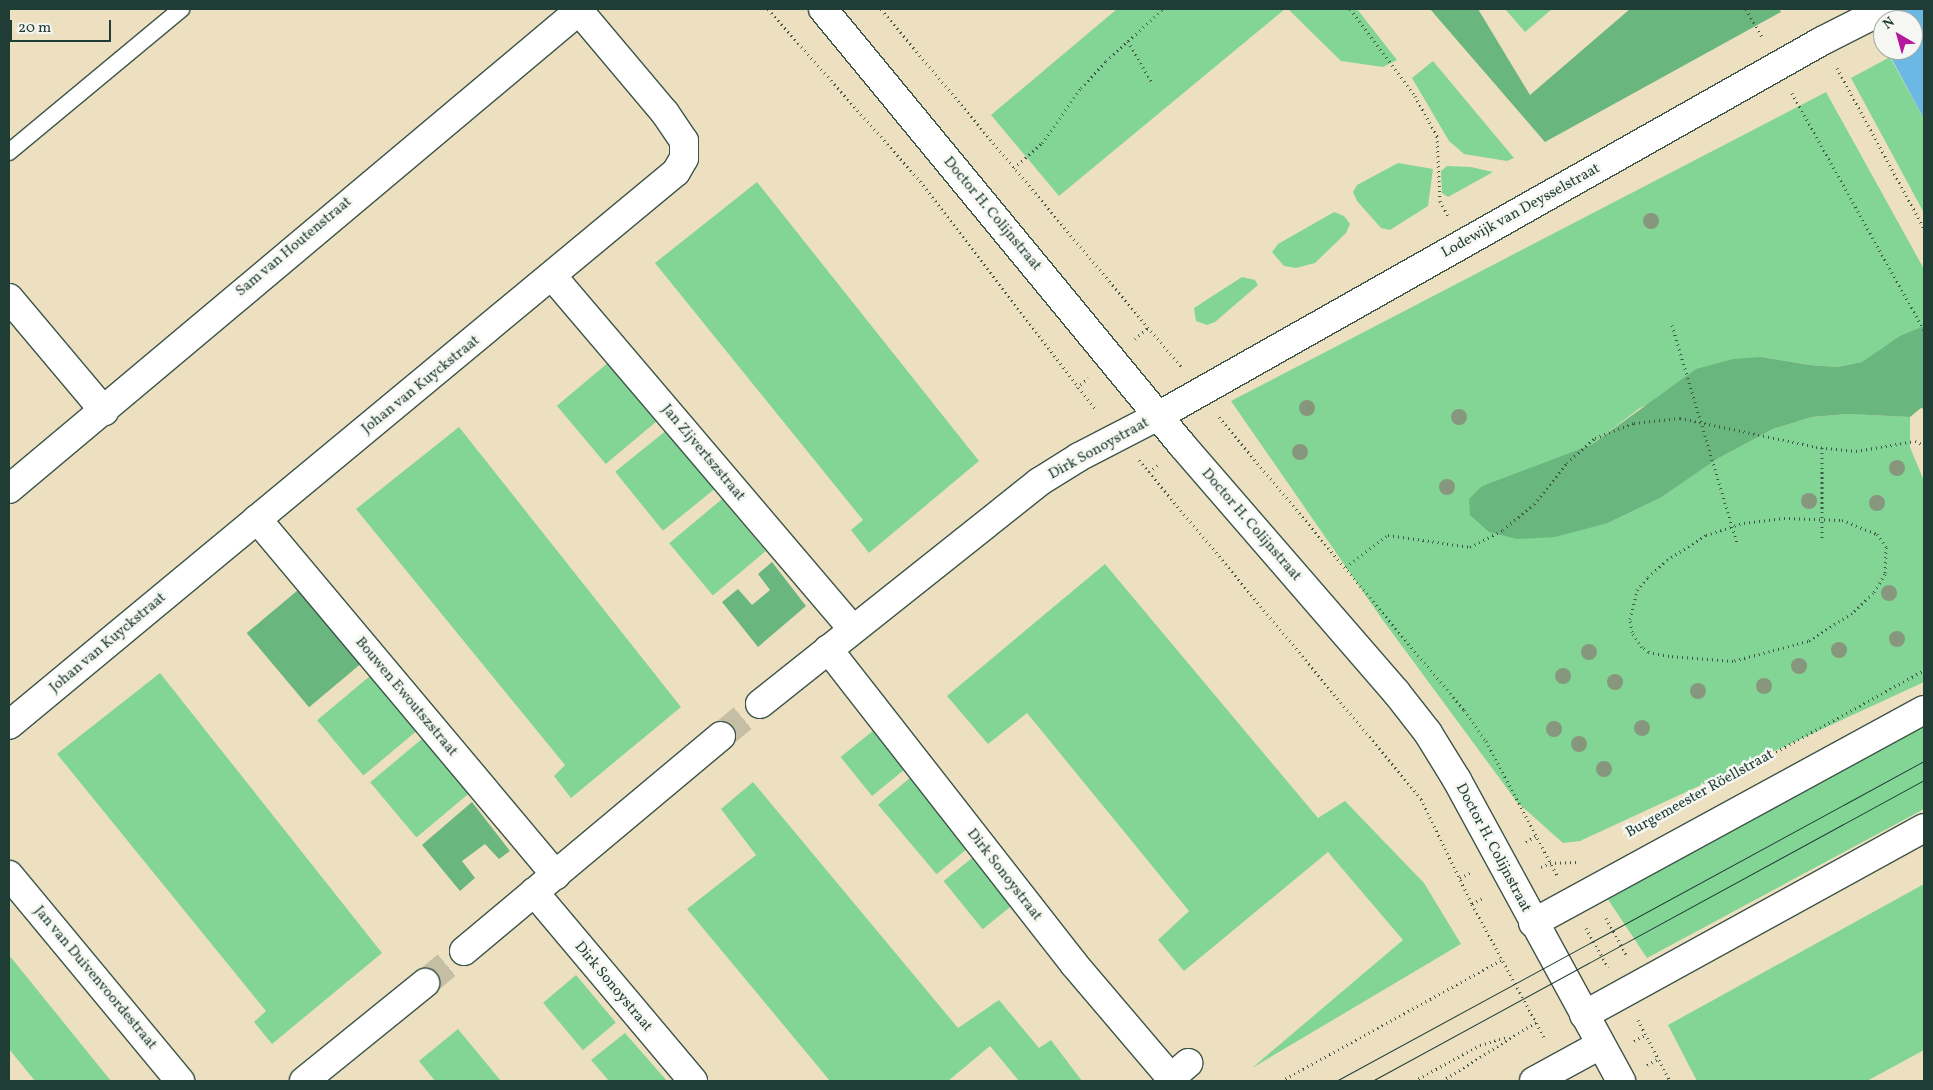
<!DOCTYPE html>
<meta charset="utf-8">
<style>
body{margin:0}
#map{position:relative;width:1933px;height:1090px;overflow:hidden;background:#ede0c0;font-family:Vollkorn,serif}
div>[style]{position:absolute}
.green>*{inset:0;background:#83d596;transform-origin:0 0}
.forest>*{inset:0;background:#6ab67f;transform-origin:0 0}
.water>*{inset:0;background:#6cb8e5}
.street-tunnel>*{height:28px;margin-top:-14px;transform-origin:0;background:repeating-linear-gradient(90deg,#c4bfa4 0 28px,transparent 0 42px)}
.path>*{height:3px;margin-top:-1.5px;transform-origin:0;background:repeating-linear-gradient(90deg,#3e5549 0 1px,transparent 0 5px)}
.roads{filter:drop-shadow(1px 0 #3e5549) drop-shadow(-1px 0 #3e5549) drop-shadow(0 1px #3e5549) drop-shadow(0 -1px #3e5549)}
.lane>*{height:16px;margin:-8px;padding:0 8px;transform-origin:8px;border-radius:8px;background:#fff}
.street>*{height:28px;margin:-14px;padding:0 14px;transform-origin:14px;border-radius:14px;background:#fff}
.secondary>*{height:28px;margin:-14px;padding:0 14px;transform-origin:14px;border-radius:14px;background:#fff}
.tram>*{height:1px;margin:-0.5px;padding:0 0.5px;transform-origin:0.5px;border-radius:0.5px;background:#1f3d34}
.trees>*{width:16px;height:16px;margin:-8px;border-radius:50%;background:#87977e}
span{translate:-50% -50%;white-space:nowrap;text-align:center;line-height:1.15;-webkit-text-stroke:5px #f6f6f2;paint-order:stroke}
.street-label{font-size:15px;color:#1f3d34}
.frame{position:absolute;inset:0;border:10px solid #1f3d34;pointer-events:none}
.north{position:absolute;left:1873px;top:10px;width:50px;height:50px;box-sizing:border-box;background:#f6f6f2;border:1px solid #a0aca6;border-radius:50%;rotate:322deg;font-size:14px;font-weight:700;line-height:20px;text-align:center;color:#1f3d34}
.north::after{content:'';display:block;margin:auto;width:18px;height:22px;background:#b5179e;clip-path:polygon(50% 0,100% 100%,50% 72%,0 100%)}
.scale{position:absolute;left:10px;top:20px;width:101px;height:22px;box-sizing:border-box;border:2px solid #1f3d34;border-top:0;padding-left:6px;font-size:15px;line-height:18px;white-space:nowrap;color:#1f3d34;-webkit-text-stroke:4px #f6f6f2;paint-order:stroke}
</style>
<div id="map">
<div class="green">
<div style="clip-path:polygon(1117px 9px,1285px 9px,1059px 196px,991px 115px)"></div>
<div style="clip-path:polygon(1288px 9px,1357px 9px,1397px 60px,1383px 67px,1341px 61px)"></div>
<div style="clip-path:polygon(1505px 9px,1552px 9px,1525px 32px)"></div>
<div style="clip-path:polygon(1890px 57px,1924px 119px,1924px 213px,1851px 78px)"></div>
<div style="clip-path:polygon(1433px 61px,1514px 158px,1507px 161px,1464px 154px,1449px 141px,1412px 78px)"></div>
<div style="clip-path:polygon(1826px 92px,1924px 269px,1924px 326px,1862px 362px,1837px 367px,1810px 365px,1761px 357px,1640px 408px,1591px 445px,1564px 458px,1482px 486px,1608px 523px,1662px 497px,1717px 459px,1773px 429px,1812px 417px,1848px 414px,1910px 417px,1910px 447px,1924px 481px,1924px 682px,1580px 841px,1563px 843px,1517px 802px,1382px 619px,1231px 401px)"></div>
<div style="clip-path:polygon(1398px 163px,1433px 169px,1428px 206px,1390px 230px,1381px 228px,1357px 201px,1353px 192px,1357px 185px)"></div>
<div style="clip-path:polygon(1447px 166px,1471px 167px,1493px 172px,1448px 197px,1442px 193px,1441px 171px)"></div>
<div style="clip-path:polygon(757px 182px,979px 461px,869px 553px,851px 530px,863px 520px,655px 263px)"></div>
<div style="clip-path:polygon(1334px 212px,1344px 216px,1350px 224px,1346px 233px,1315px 263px,1296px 268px,1284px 266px,1272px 252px,1278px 244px)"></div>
<div style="clip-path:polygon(1242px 277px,1255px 280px,1258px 285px,1215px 322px,1207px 325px,1196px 321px,1194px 308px)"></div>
<div style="left:609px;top:362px;width:76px;height:68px;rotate:50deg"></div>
<div style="clip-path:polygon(459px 427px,681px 707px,571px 798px,554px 776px,565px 765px,356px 509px)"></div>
<div style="left:668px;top:429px;width:76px;height:68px;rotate:51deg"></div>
<div style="left:722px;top:499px;width:68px;height:69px;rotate:50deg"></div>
<div style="clip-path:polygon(1105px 564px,1318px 818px,1345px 801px,1424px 883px,1461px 944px,1252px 1068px,1403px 940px,1328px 852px,1184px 971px,1158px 940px,1189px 911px,1027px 713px,988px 744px,947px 696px)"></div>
<div style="clip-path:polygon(160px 673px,382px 953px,272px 1044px,254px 1022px,266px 1011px,57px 754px)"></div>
<div style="left:370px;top:676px;width:72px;height:69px;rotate:50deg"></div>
<div style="clip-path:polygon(1924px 715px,1924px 809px,1647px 958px,1601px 889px)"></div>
<div style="left:874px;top:730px;width:50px;height:43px;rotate:51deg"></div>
<div style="left:423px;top:738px;width:72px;height:69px;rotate:50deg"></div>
<div style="left:911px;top:777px;width:91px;height:43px;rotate:50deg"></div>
<div style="clip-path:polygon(753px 782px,958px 1028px,999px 1000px,1039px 1048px,1051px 1040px,1082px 1081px,1019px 1081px,990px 1046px,948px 1081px,830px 1081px,687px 909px,756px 855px,721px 809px)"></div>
<div style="left:977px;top:854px;width:62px;height:43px;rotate:51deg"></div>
<div style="clip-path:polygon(1924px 884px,1924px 1050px,1867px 1081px,1697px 1081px,1668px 1025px)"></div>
<div style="clip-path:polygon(9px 955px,111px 1081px,35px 1081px,9px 1049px)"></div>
<div style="left:576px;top:975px;width:62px;height:43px;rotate:50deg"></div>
<div style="clip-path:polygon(458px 1029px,501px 1081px,435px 1081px,419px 1061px)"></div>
<div style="clip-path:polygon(625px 1033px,667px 1081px,609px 1081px,591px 1060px)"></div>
</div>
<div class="forest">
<div style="clip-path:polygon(1430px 9px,1478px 9px,1530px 95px,1630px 9px,1779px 9px,1781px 12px,1545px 142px)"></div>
<div style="clip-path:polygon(1924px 326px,1924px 409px,1921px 408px,1910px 417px,1848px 414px,1812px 417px,1773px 429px,1717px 459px,1662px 497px,1608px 523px,1555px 537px,1517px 539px,1489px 532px,1470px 515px,1469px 499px,1482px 486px,1591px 445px,1696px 369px,1733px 359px,1761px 357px,1810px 365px,1837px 367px,1862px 362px,1900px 336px)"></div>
<div style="clip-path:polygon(772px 562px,806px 606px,758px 647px,722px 602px,738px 589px,752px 605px,770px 590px,758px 574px)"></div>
<div style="left:298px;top:590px;width:97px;height:67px;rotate:50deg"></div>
<div style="clip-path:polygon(472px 802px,510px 851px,499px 859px,485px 844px,462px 861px,475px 878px,460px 891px,422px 845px)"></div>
</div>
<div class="water">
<div style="clip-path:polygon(1869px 9px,1924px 9px,1924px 119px,1887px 50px,1913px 50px,1913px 20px,1883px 20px,1883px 41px)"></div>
</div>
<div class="street-tunnel">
<div style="left:721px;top:736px;width:50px;rotate:-39.4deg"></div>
<div style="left:425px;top:983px;width:50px;rotate:-39.4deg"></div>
</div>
<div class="path">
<div style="left:768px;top:9px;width:230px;rotate:48.5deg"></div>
<div style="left:920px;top:181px;width:290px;rotate:52.4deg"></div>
<div style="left:881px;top:9px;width:468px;rotate:50deg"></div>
<div style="left:1350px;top:9px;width:109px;rotate:53.2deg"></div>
<div style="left:1415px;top:96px;width:46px;rotate:61.2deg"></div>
<div style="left:1437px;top:136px;width:65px;rotate:87.4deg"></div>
<div style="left:1440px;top:201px;width:17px;rotate:62deg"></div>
<div style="left:1746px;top:9px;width:34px;rotate:60deg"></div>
<div style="left:1128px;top:41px;width:46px;rotate:60.1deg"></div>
<div style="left:1837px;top:68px;width:182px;rotate:61.5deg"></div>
<div style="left:1792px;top:93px;width:271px;rotate:60.9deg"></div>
<div style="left:1014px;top:168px;width:38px;rotate:-42deg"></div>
<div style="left:1042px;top:143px;width:67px;rotate:-54.7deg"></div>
<div style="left:1081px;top:88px;width:37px;rotate:-47deg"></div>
<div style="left:1106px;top:61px;width:77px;rotate:-42.4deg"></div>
<div style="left:1672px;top:325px;width:227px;rotate:73.4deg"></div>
<div style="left:1135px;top:339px;width:18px;rotate:-41deg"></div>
<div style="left:1077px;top:388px;width:15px;rotate:-42deg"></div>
<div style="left:1219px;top:417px;width:382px;rotate:50.1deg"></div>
<div style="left:1464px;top:710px;width:38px;rotate:55deg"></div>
<div style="left:1486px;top:741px;width:152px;rotate:62.1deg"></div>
<div style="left:1822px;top:447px;width:91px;rotate:90deg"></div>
<div style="left:1139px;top:460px;width:441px;rotate:50.2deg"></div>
<div style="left:1421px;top:799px;width:117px;rotate:64.1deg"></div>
<div style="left:1472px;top:904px;width:153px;rotate:61.6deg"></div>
<div style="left:1149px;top:472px;width:11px;rotate:-38deg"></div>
<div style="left:1784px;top:518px;width:58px;rotate:2deg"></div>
<div style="left:1842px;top:520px;width:38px;rotate:22deg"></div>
<div style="left:1877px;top:534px;width:16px;rotate:55deg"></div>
<div style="left:1886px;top:547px;width:27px;rotate:92deg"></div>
<div style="left:1885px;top:574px;width:22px;rotate:122deg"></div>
<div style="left:1873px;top:593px;width:29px;rotate:136deg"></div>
<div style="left:1852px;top:613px;width:52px;rotate:147.5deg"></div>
<div style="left:1808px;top:641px;width:78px;rotate:165.1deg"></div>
<div style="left:1733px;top:661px;width:64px;rotate:-175.5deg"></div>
<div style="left:1669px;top:656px;width:21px;rotate:-169deg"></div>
<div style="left:1648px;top:652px;width:8px;rotate:-140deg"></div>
<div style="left:1642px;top:647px;width:18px;rotate:-124deg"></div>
<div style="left:1632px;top:632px;width:13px;rotate:-99deg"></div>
<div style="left:1630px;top:619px;width:30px;rotate:-76deg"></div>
<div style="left:1637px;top:590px;width:17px;rotate:-50deg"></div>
<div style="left:1648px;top:577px;width:25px;rotate:-42deg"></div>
<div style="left:1667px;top:560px;width:46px;rotate:-32.7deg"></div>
<div style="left:1706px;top:535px;width:40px;rotate:-18deg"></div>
<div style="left:1744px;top:523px;width:40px;rotate:-7.1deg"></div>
<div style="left:1346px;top:567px;width:53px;rotate:-37.3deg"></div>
<div style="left:1388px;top:535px;width:83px;rotate:8.3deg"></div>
<div style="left:1470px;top:547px;width:37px;rotate:-27deg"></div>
<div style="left:1503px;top:530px;width:40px;rotate:-40deg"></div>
<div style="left:1534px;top:504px;width:53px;rotate:-51.2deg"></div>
<div style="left:1567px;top:463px;width:38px;rotate:-42deg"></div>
<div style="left:1595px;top:438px;width:42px;rotate:-21deg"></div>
<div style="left:1634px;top:423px;width:46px;rotate:-6.2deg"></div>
<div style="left:1680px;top:418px;width:139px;rotate:12deg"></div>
<div style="left:1816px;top:447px;width:40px;rotate:5.7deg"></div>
<div style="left:1856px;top:451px;width:60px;rotate:-9.6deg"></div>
<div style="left:1915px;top:441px;width:10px;rotate:24deg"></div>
<div style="left:1763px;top:759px;width:184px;rotate:-28.9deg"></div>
<div style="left:1526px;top:842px;width:13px;rotate:-32deg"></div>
<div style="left:1541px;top:867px;width:10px;rotate:-24deg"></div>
<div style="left:1550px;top:863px;width:26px;rotate:-2deg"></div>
<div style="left:1460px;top:878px;width:13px;rotate:-27deg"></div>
<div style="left:1472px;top:904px;width:14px;rotate:-30deg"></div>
<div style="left:1606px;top:918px;width:43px;rotate:61.1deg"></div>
<div style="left:1586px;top:928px;width:45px;rotate:60.6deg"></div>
<div style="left:1638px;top:1020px;width:69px;rotate:62.3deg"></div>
<div style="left:1634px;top:1041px;width:13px;rotate:-29deg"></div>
<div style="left:1647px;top:1065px;width:13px;rotate:-29deg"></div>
<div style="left:1281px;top:1081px;width:251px;rotate:-28.8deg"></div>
<div style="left:1414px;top:1081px;width:75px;rotate:-28.6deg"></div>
<div style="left:1480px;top:1045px;width:27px;rotate:-17deg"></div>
<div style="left:1442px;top:1081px;width:111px;rotate:-32.1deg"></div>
</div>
<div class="roads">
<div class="lane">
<div style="left:9px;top:152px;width:224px;rotate:-39.7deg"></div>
</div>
<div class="street">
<div style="left:553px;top:277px;width:461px;rotate:49.6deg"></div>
<div style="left:9px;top:298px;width:148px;rotate:49.9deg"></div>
<div style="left:9px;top:489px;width:747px;rotate:-40deg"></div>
<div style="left:257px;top:519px;width:465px;rotate:50deg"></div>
<div style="left:828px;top:649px;width:400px;rotate:52deg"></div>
<div style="left:1074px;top:964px;width:150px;rotate:49.6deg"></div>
<div style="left:1171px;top:1078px;width:23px;rotate:-41deg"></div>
<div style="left:760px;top:704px;width:357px;rotate:-38.5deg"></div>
<div style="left:1039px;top:482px;width:47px;rotate:-32deg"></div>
<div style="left:1079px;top:457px;width:89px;rotate:-27.4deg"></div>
<div style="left:1158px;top:416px;width:763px;rotate:-29.46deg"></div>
<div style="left:1822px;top:41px;width:71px;rotate:-26.9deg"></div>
<div style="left:9px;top:725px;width:866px;rotate:-39.66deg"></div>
<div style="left:676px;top:172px;width:16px;rotate:-60deg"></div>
<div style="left:684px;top:158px;width:17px;rotate:-90deg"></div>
<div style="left:684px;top:141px;width:34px;rotate:-124deg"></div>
<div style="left:665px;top:113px;width:133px;rotate:-130.1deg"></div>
<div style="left:9px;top:875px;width:268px;rotate:50.3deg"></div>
<div style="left:534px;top:892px;width:247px;rotate:49.9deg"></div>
<div style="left:464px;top:951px;width:335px;rotate:-39.9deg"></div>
<div style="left:304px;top:1081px;width:156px;rotate:-39deg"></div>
<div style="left:1534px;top:1081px;width:75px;rotate:-28.6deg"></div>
</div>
<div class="secondary">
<div style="left:823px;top:9px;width:565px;rotate:50.53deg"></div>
<div style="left:1182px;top:445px;width:327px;rotate:49.1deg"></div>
<div style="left:1396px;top:692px;width:52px;rotate:52deg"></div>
<div style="left:1428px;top:733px;width:55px;rotate:58.3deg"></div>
<div style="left:1457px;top:780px;width:343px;rotate:61.4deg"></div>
<div style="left:1533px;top:923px;width:445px;rotate:-28.6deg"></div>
<div style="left:1584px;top:1015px;width:388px;rotate:-28.8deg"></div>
</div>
</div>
<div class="tram">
<div style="left:1336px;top:1081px;width:669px;rotate:-28.56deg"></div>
<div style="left:1372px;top:1081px;width:629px;rotate:-28.6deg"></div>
</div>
<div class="trees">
<div style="left:1651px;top:221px"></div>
<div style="left:1307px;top:408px"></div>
<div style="left:1459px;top:417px"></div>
<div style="left:1300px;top:452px"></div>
<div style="left:1897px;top:468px"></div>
<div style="left:1447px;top:487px"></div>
<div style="left:1809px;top:501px"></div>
<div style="left:1877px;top:503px"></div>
<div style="left:1889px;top:593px"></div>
<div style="left:1897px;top:639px"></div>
<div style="left:1839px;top:650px"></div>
<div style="left:1589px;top:652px"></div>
<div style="left:1799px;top:666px"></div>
<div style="left:1563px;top:676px"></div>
<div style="left:1615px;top:682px"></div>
<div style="left:1764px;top:686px"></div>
<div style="left:1698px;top:691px"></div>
<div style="left:1642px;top:728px"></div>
<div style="left:1554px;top:729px"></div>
<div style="left:1579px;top:744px"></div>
<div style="left:1604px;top:769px"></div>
</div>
<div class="street-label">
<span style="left:1521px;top:211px;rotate:-29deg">Lodewijk van Deysselstraat</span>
<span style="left:992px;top:214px;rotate:50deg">Doctor H. Colijnstraat</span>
<span style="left:294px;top:247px;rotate:-40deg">Sam van Houtenstraat</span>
<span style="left:421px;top:385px;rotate:-39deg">Johan van Kuyckstraat</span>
<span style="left:1099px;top:449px;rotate:-29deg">Dirk Sonoystraat</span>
<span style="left:703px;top:453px;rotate:50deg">Jan Zijvertszstraat</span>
<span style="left:1251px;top:525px;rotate:49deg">Doctor H. Colijnstraat</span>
<span style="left:108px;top:643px;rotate:-40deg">Johan van Kuyckstraat</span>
<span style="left:406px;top:697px;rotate:50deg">Bouwen Ewoutszstraat</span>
<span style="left:1700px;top:794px;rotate:-29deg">Burgemeester Röellstraat</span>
<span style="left:1493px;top:848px;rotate:62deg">Doctor H. Colijnstraat</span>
<span style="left:1004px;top:875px;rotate:52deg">Dirk Sonoystraat</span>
<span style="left:95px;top:978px;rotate:50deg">Jan van Duivenvoordestraat</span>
<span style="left:613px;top:987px;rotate:50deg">Dirk Sonoystraat</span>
</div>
<div class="frame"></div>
<div class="north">N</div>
<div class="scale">20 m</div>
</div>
